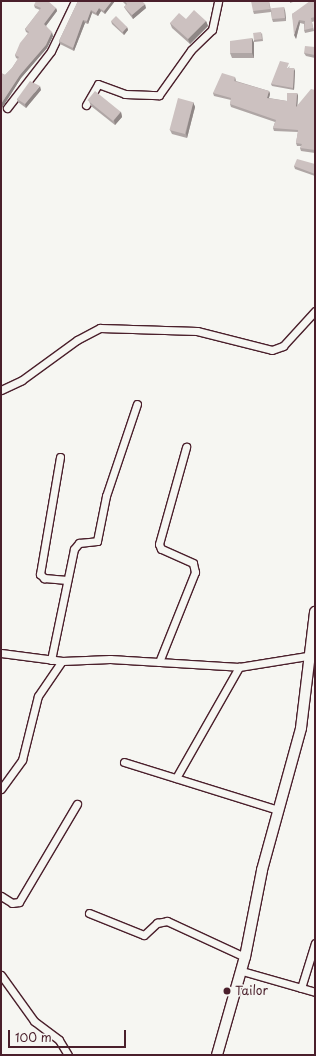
<!DOCTYPE html>
<style>
body{margin:0}
#map{position:relative;width:316px;height:1056px;overflow:hidden;background:#f6f6f2;font-family:"Playpen Sans",sans-serif}
div>[style]{position:absolute}
.roads{filter:drop-shadow(1px 0 #4a1f2b) drop-shadow(-1px 0 #4a1f2b) drop-shadow(0 1px #4a1f2b) drop-shadow(0 -1px #4a1f2b)}
.street>*{height:7px;margin:-3.5px;padding:0 3.5px;transform-origin:3.5px;border-radius:3.5px;background:#f6f6f2}
.secondary>*{height:10px;margin:-5px;padding:0 5px;transform-origin:5px;border-radius:5px;background:#f6f6f2}
.wall>*{inset:0;background:#afa6a5}
.shaded-wall>*{inset:0;background:#8f8786}
.building>*{inset:0;background:#ccc1c0;transform-origin:0 0}
.dots>*{width:11px;height:11px;translate:-50% -50%;box-sizing:border-box;border:2px solid #f6f6f2;border-radius:50%}
span{translate:-50% -50%;white-space:nowrap;text-align:center;line-height:1.15;-webkit-text-stroke:3px #f6f6f2;paint-order:stroke}
.poi-label{font-size:12px;color:#4a1f2b}
.left{translate:0 -50%;text-align:left}
.frame{position:absolute;inset:0;border:2px solid #4a1f2b;pointer-events:none}
.scale{position:absolute;left:8px;top:1030px;width:118px;height:18px;box-sizing:border-box;border:2px solid #4a1f2b;border-top:0;padding-left:5px;font-size:12px;line-height:14px;white-space:nowrap;color:#4a1f2b;-webkit-text-stroke:3px #f6f6f2;paint-order:stroke}
</style>
<div id="map">
<div class="roads">
<div class="street">
<div style="left:86px;top:105px;width:24px;rotate:-60deg"></div>
<div style="left:98px;top:84px;width:29px;rotate:20deg"></div>
<div style="left:125px;top:94px;width:34px;rotate:2deg"></div>
<div style="left:159px;top:95px;width:55px;rotate:-54.6deg"></div>
<div style="left:191px;top:50px;width:29px;rotate:-44deg"></div>
<div style="left:212px;top:30px;width:30px;rotate:-78deg"></div>
<div style="left:7px;top:108px;width:72px;rotate:-52.3deg"></div>
<div style="left:51px;top:51px;width:55px;rotate:-64.4deg"></div>
<div style="left:1px;top:390px;width:23px;rotate:-25deg"></div>
<div style="left:22px;top:380px;width:68px;rotate:-36deg"></div>
<div style="left:77px;top:340px;width:26px;rotate:-28deg"></div>
<div style="left:100px;top:328px;width:97px;rotate:1.8deg"></div>
<div style="left:197px;top:331px;width:77px;rotate:14.2deg"></div>
<div style="left:272px;top:350px;width:12px;rotate:-20deg"></div>
<div style="left:283px;top:346px;width:47px;rotate:-47.6deg"></div>
<div style="left:60px;top:457px;width:119px;rotate:99.7deg"></div>
<div style="left:40px;top:574px;width:6px;rotate:45deg"></div>
<div style="left:44px;top:578px;width:23px;rotate:5deg"></div>
<div style="left:1px;top:653px;width:62px;rotate:7.5deg"></div>
<div style="left:62px;top:661px;width:48px;rotate:-2.4deg"></div>
<div style="left:110px;top:659px;width:129px;rotate:3.5deg"></div>
<div style="left:239px;top:667px;width:69px;rotate:-9.2deg"></div>
<div style="left:51px;top:660px;width:113px;rotate:-78.3deg"></div>
<div style="left:74px;top:549px;width:8px;rotate:-50deg"></div>
<div style="left:79px;top:543px;width:18px;rotate:-6deg"></div>
<div style="left:97px;top:541px;width:46px;rotate:-78.7deg"></div>
<div style="left:106px;top:496px;width:97px;rotate:-71.4deg"></div>
<div style="left:159px;top:662px;width:97px;rotate:-68.2deg"></div>
<div style="left:195px;top:572px;width:9px;rotate:-103deg"></div>
<div style="left:193px;top:563px;width:35px;rotate:-156deg"></div>
<div style="left:161px;top:549px;width:5px;rotate:-112deg"></div>
<div style="left:159px;top:544px;width:101px;rotate:-74.4deg"></div>
<div style="left:124px;top:762px;width:161px;rotate:17.3deg"></div>
<div style="left:176px;top:778px;width:128px;rotate:-60.4deg"></div>
<div style="left:1px;top:789px;width:36px;rotate:-54deg"></div>
<div style="left:22px;top:760px;width:66px;rotate:-76deg"></div>
<div style="left:38px;top:696px;width:42px;rotate:-55.6deg"></div>
<div style="left:1px;top:896px;width:13px;rotate:32deg"></div>
<div style="left:12px;top:903px;width:7px;rotate:-8deg"></div>
<div style="left:19px;top:902px;width:114px;rotate:-59.4deg"></div>
<div style="left:89px;top:913px;width:59px;rotate:21.8deg"></div>
<div style="left:144px;top:935px;width:18px;rotate:-43deg"></div>
<div style="left:157px;top:923px;width:10px;rotate:-11deg"></div>
<div style="left:167px;top:921px;width:86px;rotate:24.8deg"></div>
<div style="left:242px;top:971px;width:76px;rotate:16deg"></div>
<div style="left:1px;top:975px;width:57px;rotate:54.3deg"></div>
<div style="left:34px;top:1021px;width:31px;rotate:37deg"></div>
<div style="left:59px;top:1040px;width:17px;rotate:59deg"></div>
<div style="left:301px;top:988px;width:47px;rotate:-72.7deg"></div>
</div>
<div class="secondary">
<div style="left:217px;top:1055px;width:102px;rotate:-74.1deg"></div>
<div style="left:245px;top:957px;width:89px;rotate:-78.9deg"></div>
<div style="left:262px;top:870px;width:147px;rotate:-74.6deg"></div>
<div style="left:301px;top:728px;width:117px;rotate:-83.1deg"></div>
</div>
</div>
<div class="wall">
<div style="clip-path:polygon(78px 1px,115px 1px,105px 14px,101px 11px,98px 16px,92px 13px,88px 24px,85px 23px,74px 51px,60px 44px,59px 41px)"></div>
<div style="clip-path:polygon(122px 1px,135px 1px,146px 8px,133px 19px,126px 10px,124px 7px,126px 5px)"></div>
<div style="clip-path:polygon(269px 1px,271px 10px,285px 10px,286px 21px,273px 22px,272px 19px,271px 12px,254px 14px,253px 11px)"></div>
<div style="clip-path:polygon(290px 1px,296px 1px,290px 3px)"></div>
<div style="clip-path:polygon(315px 1px,315px 21px,312px 22px,314px 31px,305px 33px,304px 30px,304px 24px,300px 23px,296px 39px,292px 14px)"></div>
<div style="clip-path:polygon(34px 5px,56px 8px,57px 11px,46px 26px,53px 36px,47px 48px,21px 78px,2px 108px,1px 107px,1px 73px,5px 75px,12px 68px,18px 59px,16px 58px,15px 55px,28px 33px,26px 32px,25px 29px,40px 10px,35px 8px)"></div>
<div style="clip-path:polygon(186px 19px,206px 21px,208px 26px,190px 44px,172px 28px,170px 23px)"></div>
<div style="clip-path:polygon(111px 21px,127px 27px,128px 30px,124px 35px,112px 24px)"></div>
<div style="clip-path:polygon(262px 33px,263px 41px,254px 42px,254px 40px)"></div>
<div style="clip-path:polygon(252px 38px,254px 43px,254px 58px,232px 58px,230px 53px)"></div>
<div style="clip-path:polygon(315px 47px,315px 58px,306px 56px,304px 53px)"></div>
<div style="clip-path:polygon(290px 66px,289px 68px,295px 71px,294px 90px,272px 86px,271px 84px)"></div>
<div style="clip-path:polygon(235px 77px,236px 80px,236px 81px,269px 91px,270px 94px,269px 98px,287px 101px,297px 93px,298px 96px,297px 106px,315px 90px,315px 153px,301px 151px,300px 148px,301px 146px,297px 146px,296px 143px,298px 132px,274px 131px,273px 128px,275px 122px,231px 107px,230px 104px,231px 100px,214px 96px,213px 93px)"></div>
<div style="clip-path:polygon(41px 90px,26px 108px,18px 102px,17px 99px)"></div>
<div style="clip-path:polygon(89px 101px,121px 112px,122px 117px,115px 125px,91px 106px)"></div>
<div style="clip-path:polygon(193px 102px,195px 107px,187px 138px,172px 134px,170px 130px)"></div>
<div style="clip-path:polygon(315px 164px,315px 176px,295px 169px,294px 166px)"></div>
</div>
<div class="shaded-wall">
<div style="clip-path:polygon(112px 1px,115px 1px,105px 14px,104px 11px)"></div>
<div style="clip-path:polygon(145px 4px,146px 8px,133px 19px,132px 15px)"></div>
<div style="clip-path:polygon(284px 7px,285px 10px,286px 21px,285px 18px)"></div>
<div style="clip-path:polygon(56px 8px,57px 11px,45px 27px,44px 24px)"></div>
<div style="clip-path:polygon(99px 8px,101px 11px,98px 16px,96px 13px)"></div>
<div style="clip-path:polygon(91px 10px,92px 13px,88px 24px,87px 21px)"></div>
<div style="clip-path:polygon(83px 20px,85px 23px,74px 51px,73px 48px)"></div>
<div style="clip-path:polygon(299px 20px,300px 23px,296px 39px,294px 35px)"></div>
<div style="clip-path:polygon(206px 21px,208px 26px,190px 44px,188px 39px)"></div>
<div style="clip-path:polygon(127px 27px,128px 30px,124px 35px,123px 32px)"></div>
<div style="clip-path:polygon(52px 32px,53px 36px,47px 48px,21px 78px,2px 108px,1px 104px,20px 75px)"></div>
<div style="clip-path:polygon(252px 38px,254px 43px,254px 58px,252px 53px)"></div>
<div style="clip-path:polygon(294px 68px,295px 71px,294px 90px,293px 88px)"></div>
<div style="clip-path:polygon(40px 86px,41px 90px,26px 108px,25px 104px)"></div>
<div style="clip-path:polygon(269px 91px,270px 94px,268px 101px,267px 98px)"></div>
<div style="clip-path:polygon(297px 93px,298px 96px,297px 110px,296px 107px)"></div>
<div style="clip-path:polygon(193px 102px,195px 107px,187px 138px,186px 133px)"></div>
<div style="clip-path:polygon(121px 112px,122px 117px,115px 125px,114px 120px)"></div>
</div>
<div class="building">
<div style="clip-path:polygon(36px 1px,48px 1px,56px 8px,44px 24px,52px 32px,46px 45px,20px 75px,1px 104px,1px 73px,5px 75px,12px 68px,19px 57px,15px 55px,20px 43px,29px 32px,25px 29px,41px 8px,34px 5px)"></div>
<div style="clip-path:polygon(78px 1px,112px 1px,104px 11px,99px 8px,96px 13px,91px 10px,87px 21px,83px 20px,73px 48px,59px 41px)"></div>
<div style="clip-path:polygon(125px 1px,135px 1px,136px 2px,136px 1px,142px 1px,145px 4px,132px 15px,124px 7px,127px 4px)"></div>
<div style="clip-path:polygon(251px 1px,269px 1px,270px 9px,253px 11px)"></div>
<div style="clip-path:polygon(310px 1px,315px 1px,315px 17px,311px 18px,313px 28px,304px 30px,305px 21px,299px 20px,294px 35px,292px 14px)"></div>
<div style="left:284px;top:7px;width:11px;height:13px;rotate:85deg"></div>
<div style="clip-path:polygon(194px 10px,206px 21px,188px 39px,170px 23px,179px 13px,186px 19px)"></div>
<div style="left:116px;top:16px;width:16px;height:7px;rotate:45deg"></div>
<div style="left:261px;top:32px;width:7px;height:8px;rotate:82deg"></div>
<div style="clip-path:polygon(252px 38px,252px 53px,230px 53px,230px 41px)"></div>
<div style="clip-path:polygon(305px 46px,315px 47px,315px 55px,304px 53px)"></div>
<div style="clip-path:polygon(280px 61px,289px 63px,287px 68px,294px 68px,293px 88px,271px 84px)"></div>
<div style="clip-path:polygon(222px 73px,235px 77px,234px 81px,269px 91px,267px 98px,287px 101px,287px 93px,297px 93px,296px 107px,311px 89px,315px 90px,315px 150px,300px 148px,302px 144px,296px 143px,298px 130px,273px 128px,276px 120px,230px 104px,231px 98px,213px 93px)"></div>
<div style="clip-path:polygon(30px 81px,40px 86px,25px 104px,17px 99px)"></div>
<div style="left:95px;top:91px;width:33px;height:12px;rotate:39deg"></div>
<div style="left:178px;top:98px;width:16px;height:33px;rotate:15deg"></div>
<div style="clip-path:polygon(297px 159px,315px 164px,315px 174px,294px 166px)"></div>
</div>
<div class="dots">
<div style="left:227px;top:991px;background:#4a1f2b"></div>
</div>
<div class="poi-label">
<span class="left" style="left:235px;top:991px">Tailor</span>
</div>
<div class="frame"></div>
<div class="scale">100 m</div>
</div>
